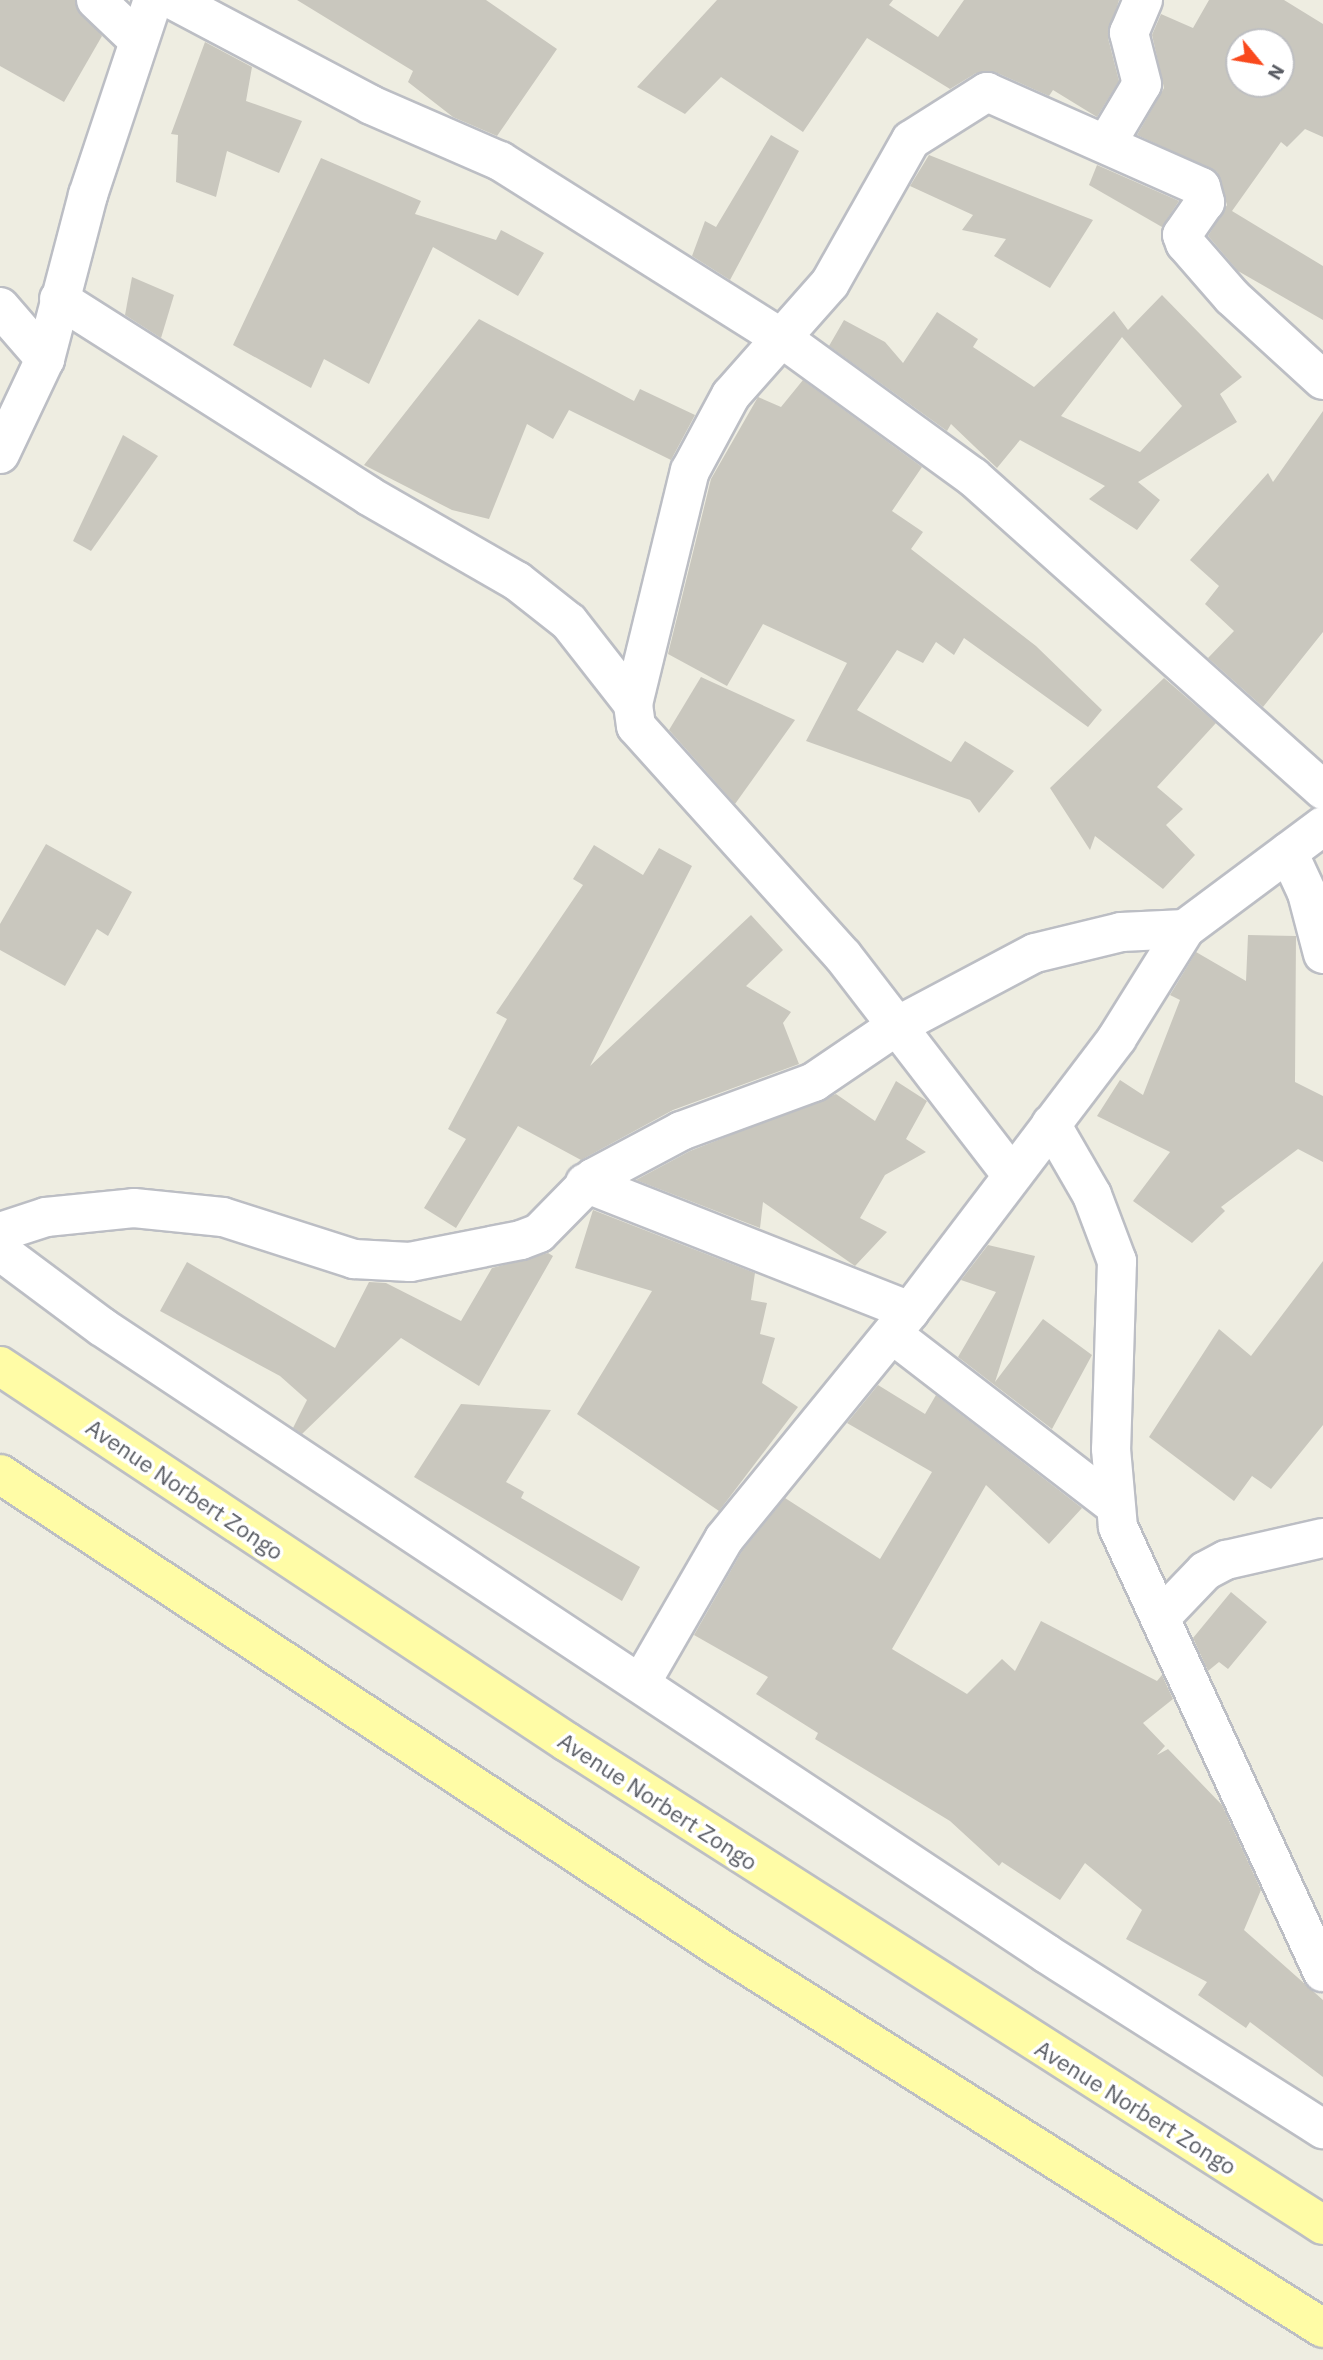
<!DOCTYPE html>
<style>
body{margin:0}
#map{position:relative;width:1323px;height:2360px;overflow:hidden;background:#eeede1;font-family:"IBM Plex Sans",sans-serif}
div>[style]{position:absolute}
.building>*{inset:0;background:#c9c7be}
.roads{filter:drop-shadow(2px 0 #bcbec4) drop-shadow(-2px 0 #bcbec4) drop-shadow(0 2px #bcbec4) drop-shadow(0 -2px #bcbec4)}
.minor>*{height:38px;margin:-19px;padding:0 19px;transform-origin:19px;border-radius:19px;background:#fff}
.major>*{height:38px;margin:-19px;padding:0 19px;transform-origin:19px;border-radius:19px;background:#fffca6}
span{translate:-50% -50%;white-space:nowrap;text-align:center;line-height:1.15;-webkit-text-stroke:7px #fff;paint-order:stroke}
.street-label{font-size:23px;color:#5a5d64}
.north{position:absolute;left:1225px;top:28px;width:70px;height:70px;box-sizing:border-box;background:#fff;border:2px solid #bdbec1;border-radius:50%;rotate:120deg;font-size:19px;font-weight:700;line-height:28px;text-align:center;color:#5a5d64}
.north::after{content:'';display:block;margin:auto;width:24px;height:32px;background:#f9491d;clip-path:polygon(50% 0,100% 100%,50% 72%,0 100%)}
</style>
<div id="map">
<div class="building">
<div style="clip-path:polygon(0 0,75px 0,102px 36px,64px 102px,0 66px)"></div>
<div style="clip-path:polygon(297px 0,486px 0,557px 49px,497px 136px,453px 117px,408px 82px,413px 71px)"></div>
<div style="clip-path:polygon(717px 0,893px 0,889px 5px,938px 37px,964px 0,1119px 0,1108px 38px,1119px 81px,1097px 117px,1053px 90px,1049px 96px,995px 72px,976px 73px,950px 89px,867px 38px,803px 132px,721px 77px,685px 114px,637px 87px)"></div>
<div style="clip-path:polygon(evenodd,1209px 0,1284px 0,1323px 24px,1323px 137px,1305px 129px,1287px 147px,1281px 142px,1232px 211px,1323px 266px,1323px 320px,1238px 271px,1208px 236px,1227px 205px,1217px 172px,1137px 135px,1164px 88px,1152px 35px,1161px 14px,1193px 28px,1209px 0,1239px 42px,1281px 42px,1281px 84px,1239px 84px,1239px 42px)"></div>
<div style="clip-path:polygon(205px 42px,252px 67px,246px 101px,302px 121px,279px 173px,227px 151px,216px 197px,176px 182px,178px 135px,171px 134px)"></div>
<div style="clip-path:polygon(771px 135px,799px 151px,730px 280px,692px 256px,705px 221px,716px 227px)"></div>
<div style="clip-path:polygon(929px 155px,1093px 220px,1050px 288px,994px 256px,1006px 239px,962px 230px,973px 215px,910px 186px)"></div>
<div style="clip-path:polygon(321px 158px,421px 201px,415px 214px,496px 240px,501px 230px,544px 253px,518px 296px,433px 247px,369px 384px,324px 359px,311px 388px,233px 345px)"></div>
<div style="clip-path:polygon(1097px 165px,1179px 201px,1162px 227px,1089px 185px)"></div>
<div style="clip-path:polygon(132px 277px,174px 295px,161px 338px,125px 315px)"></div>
<div style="clip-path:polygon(evenodd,1162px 295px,1242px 377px,1220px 394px,1237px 422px,1138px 482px,1160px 500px,1137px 530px,1089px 499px,1105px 486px,1020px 440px,997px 468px,951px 424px,947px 431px,829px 346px,844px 320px,885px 342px,903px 363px,937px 312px,978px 339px,973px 347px,1034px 387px,1114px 311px,1128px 330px,1162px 295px,1122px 337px,1182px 406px,1140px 452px,1061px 416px,1122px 337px)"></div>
<div style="clip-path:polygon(479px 319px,634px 401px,640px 389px,695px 415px,671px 460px,569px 410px,553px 439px,527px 424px,489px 519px,452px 510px,364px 465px)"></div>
<div style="clip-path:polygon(803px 380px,922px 467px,892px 511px,923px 532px,911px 549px,1036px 646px,1102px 710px,1088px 727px,964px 638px,954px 655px,936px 642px,923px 663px,897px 650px,857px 710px,951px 762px,965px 741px,1014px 771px,979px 813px,970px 800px,806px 741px,847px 663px,763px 624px,727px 686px,668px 654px,711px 479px,758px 397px,781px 407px)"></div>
<div style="clip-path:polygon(1323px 411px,1323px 632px,1263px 707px,1208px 658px,1234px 631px,1205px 604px,1219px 586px,1190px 560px,1268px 473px,1273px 482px)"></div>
<div style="clip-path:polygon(123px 435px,158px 456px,91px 551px,73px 541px)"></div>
<div style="clip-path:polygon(701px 677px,795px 720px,735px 804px,669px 730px)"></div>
<div style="clip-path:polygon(1164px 678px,1216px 723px,1157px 787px,1183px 809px,1166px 825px,1195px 855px,1163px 889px,1095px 836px,1090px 850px,1050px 788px)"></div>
<div style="clip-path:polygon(46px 844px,132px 892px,108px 936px,97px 929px,65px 986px,0 950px,0 924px)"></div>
<div style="clip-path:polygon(594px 845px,643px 875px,659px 848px,692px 866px,590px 1066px,751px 915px,783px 950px,746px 986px,791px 1012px,783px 1023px,799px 1064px,673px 1110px,581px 1160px,518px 1126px,456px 1228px,424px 1208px,466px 1139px,448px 1129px,507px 1019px,496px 1013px,583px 885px,573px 879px)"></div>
<div style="clip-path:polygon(1248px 935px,1296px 936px,1295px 1082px,1323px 1096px,1323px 1162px,1298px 1149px,1221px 1207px,1225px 1211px,1192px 1243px,1133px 1201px,1170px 1152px,1097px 1116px,1120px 1080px,1143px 1095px,1180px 1000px,1170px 995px,1196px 952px,1246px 981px)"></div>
<div style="clip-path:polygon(896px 1081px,927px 1101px,906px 1139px,926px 1152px,885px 1175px,860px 1218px,833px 1204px,887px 1232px,855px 1266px,763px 1202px,760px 1228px,636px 1180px,690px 1151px,836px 1094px,875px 1121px)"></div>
<div style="clip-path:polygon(593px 1210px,755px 1273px,751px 1300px,767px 1303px,760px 1334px,775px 1338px,762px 1383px,798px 1407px,719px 1511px,577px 1414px,652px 1291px,575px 1268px)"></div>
<div style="clip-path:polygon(988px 1245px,1035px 1256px,995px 1382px,1043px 1319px,1092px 1355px,1052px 1429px,958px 1357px,996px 1292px,961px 1280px)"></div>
<div style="clip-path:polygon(548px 1253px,553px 1256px,479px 1386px,401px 1338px,302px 1434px,293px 1428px,307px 1400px,280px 1376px,160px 1311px,187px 1262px,335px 1348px,369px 1282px,386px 1283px,461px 1321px,492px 1268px)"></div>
<div style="clip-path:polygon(1323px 1261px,1323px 1425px,1271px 1489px,1252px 1476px,1234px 1501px,1149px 1437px,1219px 1329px,1251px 1356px)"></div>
<div style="clip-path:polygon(878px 1385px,925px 1414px,936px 1395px,1082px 1508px,1049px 1544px,986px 1485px,892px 1649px,967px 1694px,1002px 1659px,1015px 1671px,1041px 1621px,1157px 1681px,1162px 1675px,1173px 1699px,1143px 1723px,1165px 1746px,1157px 1755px,1168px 1749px,1222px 1805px,1261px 1890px,1244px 1930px,1323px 2000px,1323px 2077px,1250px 2022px,1246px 2028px,1198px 1995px,1207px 1982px,1126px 1939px,1142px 1910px,1085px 1863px,1060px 1900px,1002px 1862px,999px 1866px,950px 1821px,815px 1739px,818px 1733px,756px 1694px,768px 1677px,694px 1635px,742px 1551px,785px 1498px,880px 1559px,932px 1472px,847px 1423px)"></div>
<div style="clip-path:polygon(461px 1404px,551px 1410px,506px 1482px,524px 1492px,521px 1498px,640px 1567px,622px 1601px,414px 1477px)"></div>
<div style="clip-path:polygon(1231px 1592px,1267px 1622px,1228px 1669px,1219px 1662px,1208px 1671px,1193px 1638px)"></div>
</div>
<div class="roads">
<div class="minor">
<div style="left:96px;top:0;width:58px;rotate:43.6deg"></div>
<div style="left:173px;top:0;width:224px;rotate:27.9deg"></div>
<div style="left:371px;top:105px;width:141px;rotate:23.5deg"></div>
<div style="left:500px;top:161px;width:334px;rotate:32.2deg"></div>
<div style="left:783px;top:339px;width:235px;rotate:36deg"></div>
<div style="left:973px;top:477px;width:470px;rotate:41.8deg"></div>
<div style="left:1108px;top:141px;width:66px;rotate:-59.2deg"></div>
<div style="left:1142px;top:84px;width:53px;rotate:-104.3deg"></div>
<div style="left:1129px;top:33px;width:36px;rotate:-67deg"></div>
<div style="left:59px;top:299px;width:367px;rotate:32.4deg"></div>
<div style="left:369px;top:496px;width:171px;rotate:29.9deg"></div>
<div style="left:517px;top:581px;width:66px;rotate:38.3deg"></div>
<div style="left:569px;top:622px;width:104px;rotate:52deg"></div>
<div style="left:0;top:307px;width:69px;rotate:49.1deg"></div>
<div style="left:0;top:454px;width:105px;rotate:-64.7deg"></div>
<div style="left:45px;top:359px;width:170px;rotate:-75.3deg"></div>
<div style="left:88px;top:195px;width:206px;rotate:-71.6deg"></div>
<div style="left:1288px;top:852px;width:45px;rotate:65.1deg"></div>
<div style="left:1307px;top:893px;width:63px;rotate:75.3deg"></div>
<div style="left:1051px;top:1124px;width:82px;rotate:60deg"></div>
<div style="left:1092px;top:1195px;width:71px;rotate:69.3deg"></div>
<div style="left:1117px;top:1261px;width:188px;rotate:91.8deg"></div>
<div style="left:1111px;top:1449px;width:78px;rotate:84.9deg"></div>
<div style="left:1118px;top:1527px;width:490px;rotate:65.3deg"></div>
<div style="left:1011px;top:1174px;width:275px;rotate:-127.6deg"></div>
<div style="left:843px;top:956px;width:309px;rotate:-132deg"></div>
<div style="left:636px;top:726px;width:22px;rotate:-98deg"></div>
<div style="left:633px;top:704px;width:240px;rotate:-76.3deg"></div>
<div style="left:690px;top:471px;width:86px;rotate:-61.7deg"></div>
<div style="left:731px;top:395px;width:149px;rotate:-48.5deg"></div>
<div style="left:830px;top:283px;width:164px;rotate:-60.5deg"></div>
<div style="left:911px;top:140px;width:90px;rotate:-32.3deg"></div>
<div style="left:987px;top:92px;width:234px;rotate:23.9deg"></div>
<div style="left:1201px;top:187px;width:16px;rotate:75deg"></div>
<div style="left:1205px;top:202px;width:40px;rotate:124.9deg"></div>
<div style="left:1182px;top:235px;width:9px;rotate:69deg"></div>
<div style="left:1185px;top:243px;width:72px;rotate:49deg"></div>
<div style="left:1232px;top:297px;width:123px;rotate:42.4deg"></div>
<div style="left:585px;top:1183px;width:349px;rotate:21.5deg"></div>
<div style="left:0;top:1232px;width:48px;rotate:-18.1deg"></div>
<div style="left:46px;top:1217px;width:88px;rotate:-5.8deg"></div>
<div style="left:134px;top:1208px;width:89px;rotate:5.8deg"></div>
<div style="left:223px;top:1217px;width:138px;rotate:17.8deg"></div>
<div style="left:354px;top:1259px;width:56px;rotate:3.1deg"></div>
<div style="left:410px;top:1262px;width:113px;rotate:-11.2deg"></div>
<div style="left:521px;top:1240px;width:19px;rotate:-21deg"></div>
<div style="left:539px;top:1233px;width:77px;rotate:-45.5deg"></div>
<div style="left:593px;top:1178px;width:100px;rotate:-28.1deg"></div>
<div style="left:681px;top:1131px;width:142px;rotate:-20.2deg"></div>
<div style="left:814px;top:1082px;width:98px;rotate:-34.2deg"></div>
<div style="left:895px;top:1027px;width:158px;rotate:-27.9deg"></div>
<div style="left:1035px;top:953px;width:89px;rotate:-13.7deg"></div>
<div style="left:1121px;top:932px;width:64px;rotate:-2.7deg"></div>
<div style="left:0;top:1251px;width:127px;rotate:36.7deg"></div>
<div style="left:102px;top:1327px;width:1134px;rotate:33.56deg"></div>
<div style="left:1047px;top:1954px;width:327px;rotate:32.4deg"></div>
<div style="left:892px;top:1334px;width:279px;rotate:37.6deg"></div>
<div style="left:1160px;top:1618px;width:65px;rotate:-46.2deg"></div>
<div style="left:1205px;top:1571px;width:24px;rotate:-28deg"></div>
<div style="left:1226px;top:1560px;width:99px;rotate:-12.8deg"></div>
<div style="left:642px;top:1681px;width:164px;rotate:-60deg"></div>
<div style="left:724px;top:1539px;width:294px;rotate:-50.8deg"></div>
<div style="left:910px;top:1311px;width:343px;rotate:-52.8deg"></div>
<div style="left:1117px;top:1038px;width:128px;rotate:-58deg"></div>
<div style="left:1185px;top:929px;width:172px;rotate:-36.7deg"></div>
</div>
<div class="major">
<div style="left:0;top:1366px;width:680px;rotate:33.55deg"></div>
<div style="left:567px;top:1742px;width:897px;rotate:32.57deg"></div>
<div style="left:0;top:1474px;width:866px;rotate:33.36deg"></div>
<div style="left:723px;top:1950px;width:709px;rotate:32.21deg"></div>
</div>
</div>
<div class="street-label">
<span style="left:185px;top:1489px;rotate:34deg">Avenue Norbert Zongo</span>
<span style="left:658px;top:1801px;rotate:33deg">Avenue Norbert Zongo</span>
<span style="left:1136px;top:2107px;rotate:32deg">Avenue Norbert Zongo</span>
</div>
<div class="north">N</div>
</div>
